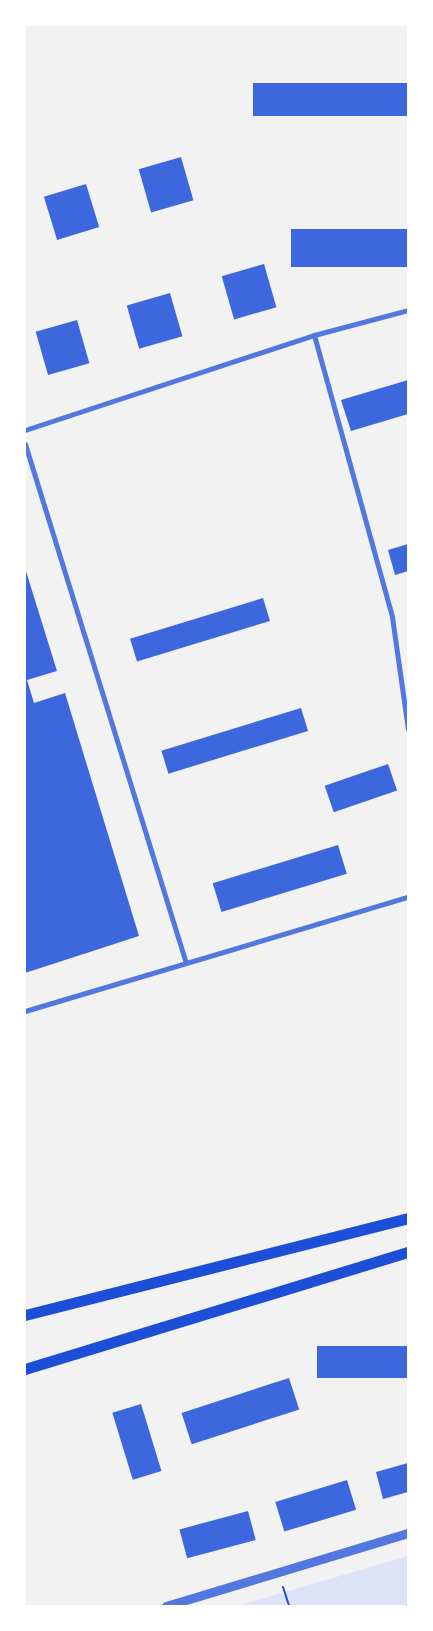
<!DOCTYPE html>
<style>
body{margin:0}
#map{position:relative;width:433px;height:1631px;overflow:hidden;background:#f2f2f2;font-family:"Varela Round",sans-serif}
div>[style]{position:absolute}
.green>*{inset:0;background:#dbe4f7}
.building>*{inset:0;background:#3d67dc;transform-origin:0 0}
.path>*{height:2px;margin:-1px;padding:0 1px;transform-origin:1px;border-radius:1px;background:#1d4ed8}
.minor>*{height:5px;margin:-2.5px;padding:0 2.5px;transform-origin:2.5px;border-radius:2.5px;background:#5277de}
.tertiary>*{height:9px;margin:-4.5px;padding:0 4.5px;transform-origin:4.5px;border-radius:4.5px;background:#5277de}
.primary>*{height:11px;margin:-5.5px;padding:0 5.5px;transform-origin:5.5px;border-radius:5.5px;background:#1d4ed8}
span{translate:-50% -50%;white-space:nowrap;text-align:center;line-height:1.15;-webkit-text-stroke:4px #fff;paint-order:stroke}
.frame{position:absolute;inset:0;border:26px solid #fff;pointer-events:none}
</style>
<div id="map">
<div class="green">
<div style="clip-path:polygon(408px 1556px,408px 1606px,237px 1606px)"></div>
</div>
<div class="building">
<div style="left:408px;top:83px;width:33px;height:155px;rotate:90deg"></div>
<div style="left:181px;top:157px;width:45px;height:44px;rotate:74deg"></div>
<div style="left:86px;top:184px;width:45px;height:44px;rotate:73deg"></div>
<div style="left:408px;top:229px;width:38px;height:117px;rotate:90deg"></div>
<div style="left:264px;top:264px;width:45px;height:44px;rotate:74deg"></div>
<div style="left:170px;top:293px;width:45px;height:45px;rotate:74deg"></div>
<div style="left:77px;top:320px;width:45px;height:43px;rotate:74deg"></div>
<div style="clip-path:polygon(408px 380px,408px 414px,351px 431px,341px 400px)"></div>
<div style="clip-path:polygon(408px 544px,408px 571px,395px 575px,388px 550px)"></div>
<div style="clip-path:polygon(25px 568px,57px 671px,27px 680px,34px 703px,65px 693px,139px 936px,25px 973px)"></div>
<div style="left:263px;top:598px;width:24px;height:139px;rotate:73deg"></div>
<div style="left:301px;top:708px;width:24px;height:146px;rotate:73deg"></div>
<div style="left:388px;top:764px;width:28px;height:67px;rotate:71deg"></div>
<div style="left:338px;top:845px;width:30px;height:131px;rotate:73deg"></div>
<div style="left:408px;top:1346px;width:32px;height:91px;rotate:90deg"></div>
<div style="left:289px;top:1378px;width:33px;height:113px;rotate:72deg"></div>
<div style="left:141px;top:1404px;width:70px;height:30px;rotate:73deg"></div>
<div style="clip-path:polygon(408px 1463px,408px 1492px,383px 1499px,376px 1472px)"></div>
<div style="left:347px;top:1480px;width:31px;height:75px;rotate:73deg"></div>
<div style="left:248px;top:1511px;width:30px;height:71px;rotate:75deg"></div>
</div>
<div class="path">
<div style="left:283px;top:1587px;width:20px;rotate:72deg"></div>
<div style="left:406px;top:1606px;width:2px;rotate:-27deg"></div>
</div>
<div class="minor">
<div style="left:314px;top:335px;width:293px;rotate:74.5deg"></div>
<div style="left:392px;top:617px;width:113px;rotate:81.9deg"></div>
<div style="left:25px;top:430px;width:304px;rotate:-18.2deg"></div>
<div style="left:314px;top:335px;width:97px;rotate:-14.9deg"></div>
<div style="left:25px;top:444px;width:543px;rotate:72.77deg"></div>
<div style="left:25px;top:1011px;width:400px;rotate:-16.6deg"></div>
</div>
<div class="tertiary">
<div style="left:166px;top:1606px;width:253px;rotate:-16.8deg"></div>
</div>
<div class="primary">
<div style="left:25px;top:1315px;width:395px;rotate:-14.2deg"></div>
<div style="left:25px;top:1369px;width:400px;rotate:-17deg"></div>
</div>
<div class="frame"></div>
</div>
